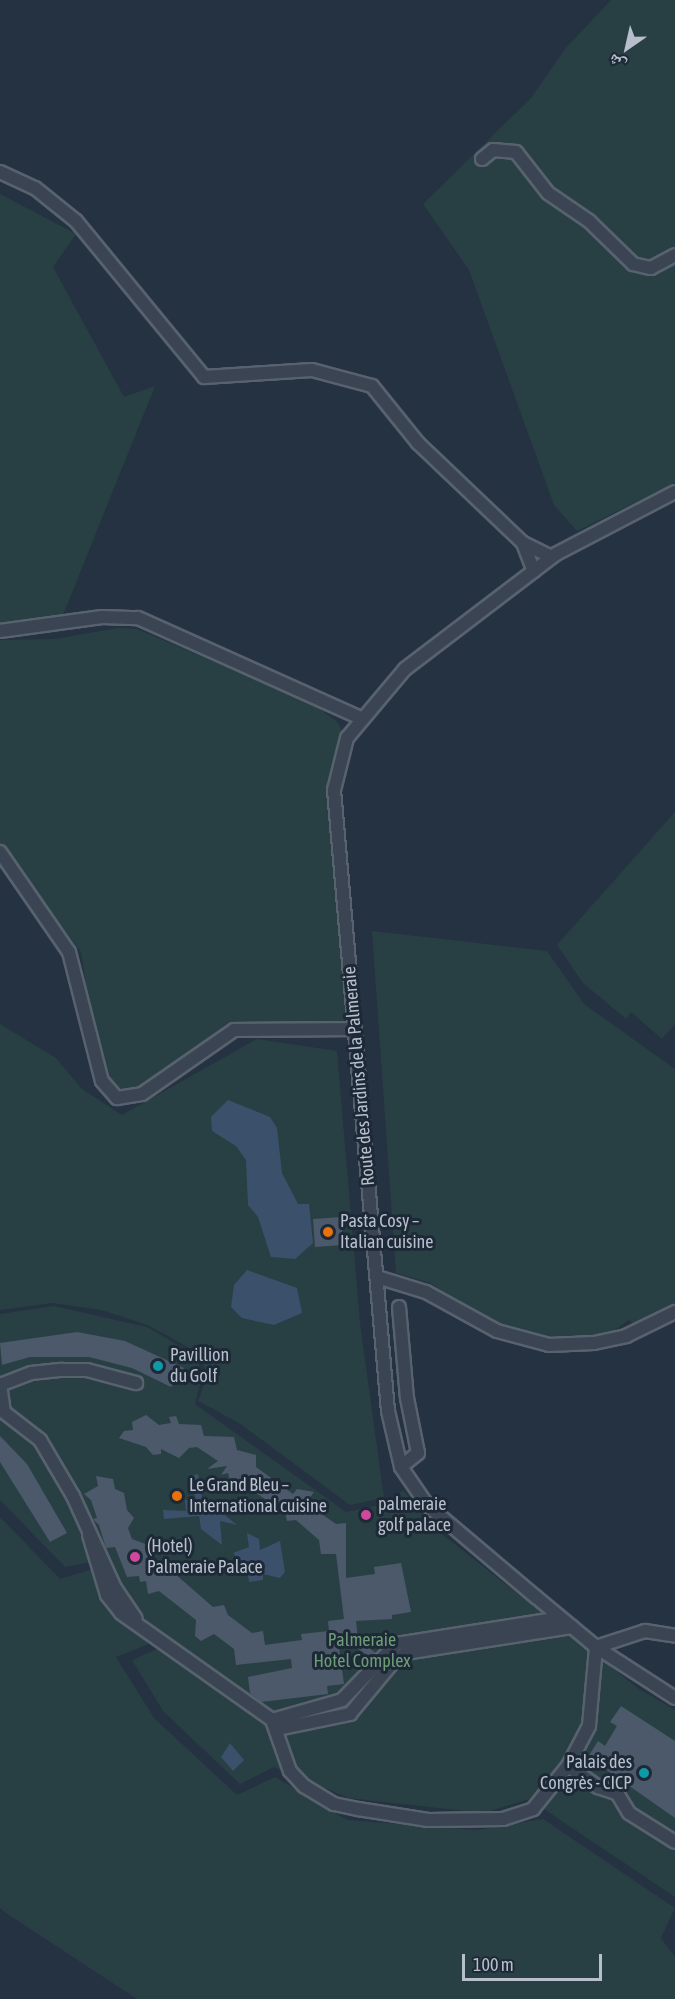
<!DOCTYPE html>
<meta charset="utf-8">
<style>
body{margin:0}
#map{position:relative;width:675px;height:1999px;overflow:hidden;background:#253242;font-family:"Asap Condensed","Noto Naskh Arabic",sans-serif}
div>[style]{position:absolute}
.green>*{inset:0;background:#284043}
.water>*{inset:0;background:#3b506b}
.building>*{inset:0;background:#4c596b;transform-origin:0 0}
.roads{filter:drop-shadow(2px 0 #58626f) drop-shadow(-2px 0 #58626f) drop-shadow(0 2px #58626f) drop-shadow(0 -2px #58626f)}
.minor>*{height:12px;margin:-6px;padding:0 6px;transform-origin:6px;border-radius:6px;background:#3a4452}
.dots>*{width:16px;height:16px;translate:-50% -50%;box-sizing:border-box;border:3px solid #1e2937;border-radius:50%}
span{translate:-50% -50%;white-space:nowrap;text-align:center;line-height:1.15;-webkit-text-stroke:6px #1e2937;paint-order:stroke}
.street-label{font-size:18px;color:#b7bfcc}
.poi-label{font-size:18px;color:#b7bfcc}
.left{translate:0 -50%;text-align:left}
.right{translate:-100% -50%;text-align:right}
.park-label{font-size:18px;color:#6d9d77}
.north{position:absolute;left:597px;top:18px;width:60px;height:60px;-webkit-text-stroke:4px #1e2937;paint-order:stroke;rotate:214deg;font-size:16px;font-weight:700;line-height:24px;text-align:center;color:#b7bfcc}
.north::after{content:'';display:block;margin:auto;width:21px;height:27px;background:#b7bfcc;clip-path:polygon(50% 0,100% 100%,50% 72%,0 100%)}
.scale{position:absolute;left:462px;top:1954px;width:140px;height:27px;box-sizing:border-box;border:3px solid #b7bfcc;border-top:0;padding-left:8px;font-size:18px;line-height:21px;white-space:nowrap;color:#b7bfcc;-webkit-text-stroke:4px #1e2937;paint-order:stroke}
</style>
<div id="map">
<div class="green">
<div style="clip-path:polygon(611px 0,675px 0,675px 483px,577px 531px,554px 505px,469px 270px,423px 204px,531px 98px,565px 49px)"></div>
<div style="clip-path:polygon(0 194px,76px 234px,53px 267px,124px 397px,155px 386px,63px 615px,64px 623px,0 627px)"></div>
<div style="clip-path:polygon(118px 628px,137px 629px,315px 705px,337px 722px,343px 731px,333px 766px,331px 802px,348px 1016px,340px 1024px,249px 1022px,133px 1093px,122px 1094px,112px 1082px,92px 1024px,81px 952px,0 843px,0 640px,54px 639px)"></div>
<div style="clip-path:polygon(675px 812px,675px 1024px,662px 1039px,631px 1012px,626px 1019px,583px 983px,557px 945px)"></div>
<div style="clip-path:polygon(372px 931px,547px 951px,584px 1004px,675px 1069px,675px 1306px,640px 1330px,629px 1320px,606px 1336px,567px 1341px,522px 1334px,468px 1310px,430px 1283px,396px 1273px)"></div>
<div style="clip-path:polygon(0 1024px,56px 1058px,82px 1089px,122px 1115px,257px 1039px,337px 1051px,360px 1323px,384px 1498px,350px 1505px,239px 1423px,198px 1401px,207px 1376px,200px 1354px,148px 1325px,101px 1310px,53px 1303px,0 1310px)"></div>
<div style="clip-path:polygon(54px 1306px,147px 1327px,197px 1356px,202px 1377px,195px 1404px,346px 1512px,390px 1503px,403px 1490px,429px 1524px,639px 1689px,675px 1710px,675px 1897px,529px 1799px,483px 1813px,349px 1798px,274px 1767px,240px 1784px,163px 1711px,132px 1660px,168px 1644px,122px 1594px,103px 1560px,65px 1567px,0 1500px,0 1314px)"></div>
<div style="clip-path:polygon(0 1517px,60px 1579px,93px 1569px,107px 1605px,149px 1644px,116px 1657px,154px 1718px,237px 1795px,275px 1777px,347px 1820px,478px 1830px,543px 1819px,675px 1908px,661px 1938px,675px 1957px,675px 1999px,137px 1999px,6px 1913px,0 1908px)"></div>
</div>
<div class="water">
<div style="clip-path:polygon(228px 1100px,270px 1117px,277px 1128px,282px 1173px,298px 1204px,309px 1204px,313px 1243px,295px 1259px,271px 1257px,258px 1217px,248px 1205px,246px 1160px,236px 1146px,212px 1131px,211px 1117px)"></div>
<div style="clip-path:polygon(247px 1270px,297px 1288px,302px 1313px,274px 1325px,242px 1318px,231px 1307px,234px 1285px)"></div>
<div style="clip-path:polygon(198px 1474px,204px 1509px,216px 1508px,237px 1525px,220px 1521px,222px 1545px,201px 1529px,199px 1516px,164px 1519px,163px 1510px,186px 1511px,185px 1500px,196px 1500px,189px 1476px)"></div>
<div style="clip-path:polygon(247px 1533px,259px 1539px,260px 1550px,280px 1541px,285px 1572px,280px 1578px,263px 1574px,263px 1580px,249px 1582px,247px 1568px,253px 1567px,252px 1561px,242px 1563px,233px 1553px,249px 1547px)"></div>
<div style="clip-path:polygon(230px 1743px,244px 1760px,233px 1771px,221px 1757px)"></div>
</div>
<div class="building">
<div style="left:341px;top:1217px;width:28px;height:28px;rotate:86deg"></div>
<div style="clip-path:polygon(77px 1332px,125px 1341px,184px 1368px,171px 1387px,132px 1368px,89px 1357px,30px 1357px,2px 1365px,0 1343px)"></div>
<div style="clip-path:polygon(146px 1415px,159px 1425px,171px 1423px,169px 1417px,176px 1416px,179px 1424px,201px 1425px,204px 1436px,234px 1437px,237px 1450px,256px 1455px,256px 1467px,293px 1494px,297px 1489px,314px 1492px,309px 1499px,316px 1504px,313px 1508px,336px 1524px,346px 1523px,346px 1578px,375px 1574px,374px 1567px,401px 1563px,411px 1612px,392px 1615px,392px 1619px,356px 1621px,358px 1640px,376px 1653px,371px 1658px,354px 1646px,339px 1648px,344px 1684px,327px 1686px,328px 1694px,261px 1702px,250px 1693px,248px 1677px,292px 1668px,291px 1659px,236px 1665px,234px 1649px,214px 1634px,201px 1641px,195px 1636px,196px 1620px,159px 1591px,148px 1594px,146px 1581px,140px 1582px,139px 1576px,127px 1577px,115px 1547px,106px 1548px,99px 1525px,93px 1519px,97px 1518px,91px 1500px,84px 1494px,98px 1486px,96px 1476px,113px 1479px,115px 1489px,124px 1493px,127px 1510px,134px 1518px,128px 1528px,132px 1539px,151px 1546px,153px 1561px,172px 1564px,174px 1573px,213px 1607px,224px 1605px,228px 1615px,252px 1633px,263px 1631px,265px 1645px,302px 1640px,301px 1634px,329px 1631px,328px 1621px,344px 1619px,336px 1554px,321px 1554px,319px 1540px,296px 1520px,287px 1521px,285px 1512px,242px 1484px,231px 1485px,228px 1473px,221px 1475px,227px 1466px,207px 1469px,218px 1461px,197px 1447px,189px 1448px,179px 1458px,161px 1449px,161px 1454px,153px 1455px,146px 1447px,119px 1438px,124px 1431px,133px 1430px,132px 1422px)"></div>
<div style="clip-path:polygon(0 1436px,27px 1464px,67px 1533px,50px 1542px,0 1462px)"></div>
<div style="clip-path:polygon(621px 1706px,675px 1741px,675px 1818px,588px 1757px,598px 1741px,605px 1746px,617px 1726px,610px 1722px)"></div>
</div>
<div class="roads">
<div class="minor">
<div style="left:482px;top:159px;width:14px;rotate:-39deg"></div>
<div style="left:493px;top:150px;width:23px;rotate:5deg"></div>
<div style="left:516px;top:152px;width:52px;rotate:52deg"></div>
<div style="left:548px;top:193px;width:50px;rotate:34.3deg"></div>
<div style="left:589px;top:221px;width:62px;rotate:44.3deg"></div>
<div style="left:633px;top:264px;width:18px;rotate:13deg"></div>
<div style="left:651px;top:268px;width:27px;rotate:-28deg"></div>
<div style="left:0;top:172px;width:38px;rotate:25deg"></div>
<div style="left:35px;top:188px;width:53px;rotate:38.8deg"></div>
<div style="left:76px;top:221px;width:202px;rotate:50.6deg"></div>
<div style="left:204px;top:377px;width:108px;rotate:-3.7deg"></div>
<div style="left:312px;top:370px;width:62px;rotate:14.9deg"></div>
<div style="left:372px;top:386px;width:73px;rotate:51.1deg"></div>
<div style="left:418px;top:443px;width:145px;rotate:43.6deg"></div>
<div style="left:523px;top:543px;width:32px;rotate:26deg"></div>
<div style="left:675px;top:492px;width:134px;rotate:152.5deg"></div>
<div style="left:556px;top:554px;width:190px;rotate:142.7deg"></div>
<div style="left:405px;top:669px;width:90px;rotate:130deg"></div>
<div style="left:347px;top:738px;width:54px;rotate:104deg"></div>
<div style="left:334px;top:790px;width:623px;rotate:85.03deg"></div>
<div style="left:388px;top:1411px;width:57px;rotate:76.9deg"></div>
<div style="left:401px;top:1467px;width:46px;rotate:55.6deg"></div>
<div style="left:427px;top:1505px;width:143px;rotate:40.2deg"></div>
<div style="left:536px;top:1597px;width:78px;rotate:39.8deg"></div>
<div style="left:596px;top:1647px;width:94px;rotate:32.8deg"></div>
<div style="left:523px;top:543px;width:30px;rotate:69deg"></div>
<div style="left:0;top:631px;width:103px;rotate:-7.8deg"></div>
<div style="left:102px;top:617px;width:36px;rotate:2deg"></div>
<div style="left:138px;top:618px;width:243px;rotate:24.2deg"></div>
<div style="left:0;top:852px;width:121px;rotate:55.4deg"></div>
<div style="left:69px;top:952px;width:133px;rotate:75.7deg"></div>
<div style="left:102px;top:1081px;width:23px;rotate:49deg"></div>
<div style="left:117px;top:1098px;width:25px;rotate:-9deg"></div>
<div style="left:142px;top:1094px;width:112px;rotate:-34.8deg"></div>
<div style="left:234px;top:1030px;width:121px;rotate:-0.5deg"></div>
<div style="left:377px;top:1277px;width:51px;rotate:17deg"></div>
<div style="left:426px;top:1292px;width:81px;rotate:28.8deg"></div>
<div style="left:497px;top:1331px;width:54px;rotate:15.1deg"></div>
<div style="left:549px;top:1345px;width:45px;rotate:-2.5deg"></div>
<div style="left:594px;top:1343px;width:33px;rotate:-12deg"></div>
<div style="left:626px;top:1336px;width:55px;rotate:-26.1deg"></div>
<div style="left:399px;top:1307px;width:91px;rotate:85deg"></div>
<div style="left:407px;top:1398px;width:56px;rotate:78.7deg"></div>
<div style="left:418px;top:1453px;width:22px;rotate:141deg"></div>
<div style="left:0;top:1384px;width:27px;rotate:82deg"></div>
<div style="left:0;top:1385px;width:33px;rotate:-21deg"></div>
<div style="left:31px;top:1373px;width:31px;rotate:-6deg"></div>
<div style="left:62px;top:1370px;width:25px"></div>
<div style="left:87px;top:1370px;width:51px;rotate:14.9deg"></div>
<div style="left:0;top:1409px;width:51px;rotate:37.8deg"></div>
<div style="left:40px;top:1440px;width:65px;rotate:59.5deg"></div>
<div style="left:73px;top:1496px;width:101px;rotate:65.5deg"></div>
<div style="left:115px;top:1588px;width:37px;rotate:56deg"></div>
<div style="left:89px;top:1535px;width:63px;rotate:73.3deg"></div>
<div style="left:107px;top:1595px;width:23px;rotate:52deg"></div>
<div style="left:121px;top:1613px;width:185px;rotate:35.3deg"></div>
<div style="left:272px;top:1720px;width:54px;rotate:70.6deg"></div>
<div style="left:290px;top:1771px;width:21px;rotate:47deg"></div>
<div style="left:304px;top:1786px;width:35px;rotate:31deg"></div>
<div style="left:334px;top:1804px;width:25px;rotate:12deg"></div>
<div style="left:358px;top:1809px;width:71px;rotate:8.9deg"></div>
<div style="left:428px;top:1820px;width:75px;rotate:-0.8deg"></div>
<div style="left:503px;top:1819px;width:32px;rotate:-18deg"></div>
<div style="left:533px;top:1809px;width:55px;rotate:-50.9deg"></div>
<div style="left:568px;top:1766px;width:45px;rotate:-62.3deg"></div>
<div style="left:589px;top:1726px;width:79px;rotate:-84.9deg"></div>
<div style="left:596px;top:1647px;width:52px;rotate:-18.1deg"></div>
<div style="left:645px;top:1631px;width:30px;rotate:9deg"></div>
<div style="left:272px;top:1720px;width:73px;rotate:-15.9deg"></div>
<div style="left:342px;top:1700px;width:78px;rotate:-46deg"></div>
<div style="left:396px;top:1644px;width:166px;rotate:-9deg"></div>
<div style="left:278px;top:1729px;width:74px;rotate:-11.8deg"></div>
<div style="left:350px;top:1714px;width:69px;rotate:-50.3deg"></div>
<div style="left:394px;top:1661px;width:14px;rotate:-34deg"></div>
<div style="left:406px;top:1653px;width:168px;rotate:-8.9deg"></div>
<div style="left:568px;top:1766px;width:37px;rotate:35deg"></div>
<div style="left:598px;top:1787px;width:20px;rotate:18deg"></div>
<div style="left:617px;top:1793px;width:23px;rotate:59deg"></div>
<div style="left:629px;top:1813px;width:54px;rotate:32.2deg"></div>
</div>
</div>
<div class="dots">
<div style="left:328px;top:1232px;background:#e8710a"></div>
<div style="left:158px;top:1366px;background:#0f9aa8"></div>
<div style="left:177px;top:1496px;background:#e8710a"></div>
<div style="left:366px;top:1515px;background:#d1479c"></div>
<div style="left:135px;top:1557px;background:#d1479c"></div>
<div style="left:644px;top:1773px;background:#0f9aa8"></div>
</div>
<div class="street-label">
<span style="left:359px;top:1076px;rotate:-95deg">Route des Jardins de la Palmeraie</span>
</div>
<div class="poi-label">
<span class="left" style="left:340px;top:1232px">Pasta Cosy –<br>Italian cuisine</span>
<span class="left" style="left:170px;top:1366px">Pavillion<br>du Golf</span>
<span class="left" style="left:189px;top:1496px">Le Grand Bleu –<br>International cuisine</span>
<span class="left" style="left:378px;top:1515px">palmeraie<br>golf palace</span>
<span class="left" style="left:147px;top:1557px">(Hotel)<br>Palmeraie Palace</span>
<span class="right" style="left:632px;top:1773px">Palais des<br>Congrès - CICP</span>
</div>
<div class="park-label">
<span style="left:362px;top:1651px">Palmeraie<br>Hotel Complex</span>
</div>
<div class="north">ش</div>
<div class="scale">100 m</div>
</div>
